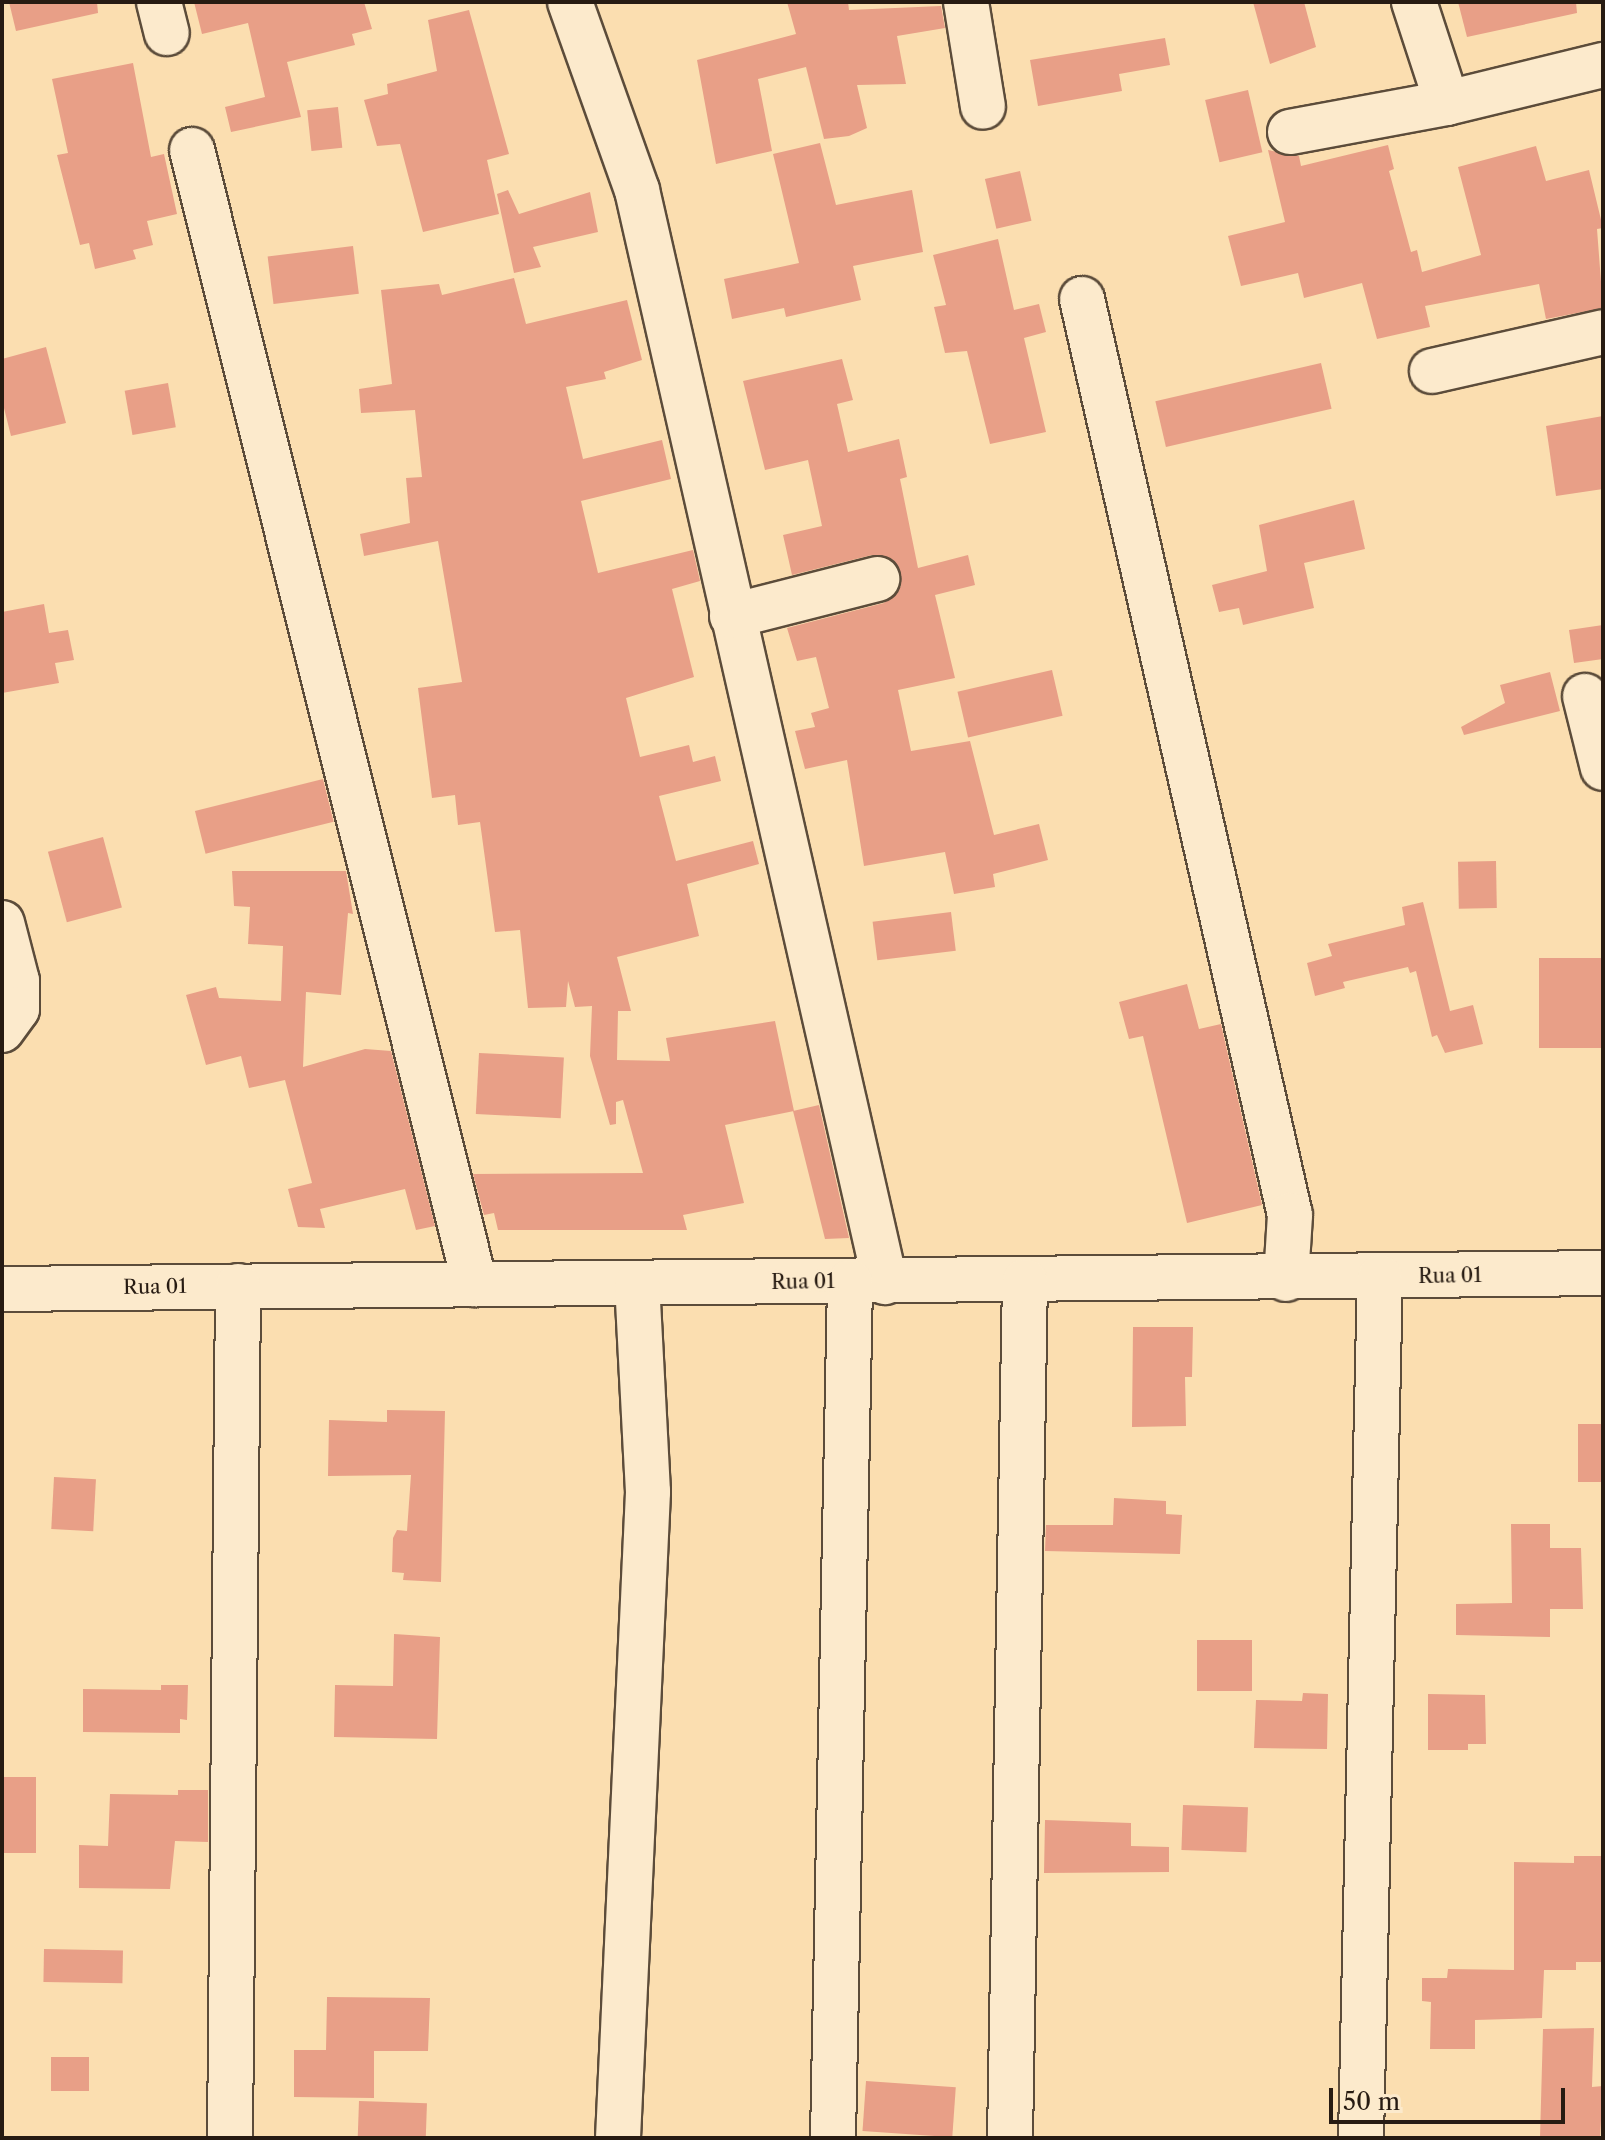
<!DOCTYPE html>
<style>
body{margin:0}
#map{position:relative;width:1605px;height:2140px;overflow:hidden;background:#fbdeb0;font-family:"Libre Caslon Text",serif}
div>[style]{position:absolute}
.building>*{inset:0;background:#e89f87;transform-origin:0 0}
.roads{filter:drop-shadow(2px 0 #5c4c3a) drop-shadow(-2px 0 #5c4c3a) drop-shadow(0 2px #5c4c3a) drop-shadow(0 -2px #5c4c3a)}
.minor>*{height:44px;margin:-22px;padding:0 22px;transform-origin:22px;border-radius:22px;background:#fceacc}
span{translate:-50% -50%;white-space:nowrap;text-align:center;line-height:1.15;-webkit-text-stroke:6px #fceacc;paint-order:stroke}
.street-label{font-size:20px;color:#271b12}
.frame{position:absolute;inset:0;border:4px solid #271b12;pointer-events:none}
.scale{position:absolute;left:1329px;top:2088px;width:236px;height:36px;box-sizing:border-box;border:4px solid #271b12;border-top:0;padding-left:10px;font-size:24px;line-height:28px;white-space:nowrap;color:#271b12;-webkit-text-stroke:6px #fceacc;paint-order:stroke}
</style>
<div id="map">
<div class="building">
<div style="clip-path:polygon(9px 2px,97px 2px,98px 13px,16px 31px)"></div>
<div style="clip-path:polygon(194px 2px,364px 2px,372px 29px,352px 34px,355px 45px,287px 62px,301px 117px,231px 132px,225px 107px,265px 97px,248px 23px,202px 34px)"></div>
<div style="clip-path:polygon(787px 2px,848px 2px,849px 10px,941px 6px,945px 28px,897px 36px,906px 84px,857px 85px,867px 128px,849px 136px,824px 139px,806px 67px,758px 79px,772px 151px,716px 164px,697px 60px,796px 34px)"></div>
<div style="clip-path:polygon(1253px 2px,1304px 2px,1316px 47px,1270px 64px)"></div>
<div style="clip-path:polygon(1458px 2px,1576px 2px,1577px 13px,1467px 37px)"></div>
<div style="clip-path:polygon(469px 10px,509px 154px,487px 160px,499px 214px,423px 232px,400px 144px,377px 146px,364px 100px,388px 94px,387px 84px,437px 71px,428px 20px)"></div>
<div style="clip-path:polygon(1165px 38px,1170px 65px,1119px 74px,1122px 91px,1038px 106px,1030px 60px)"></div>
<div style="clip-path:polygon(133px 63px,151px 157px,164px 154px,177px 214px,147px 221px,153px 245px,133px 250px,136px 259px,95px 269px,89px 243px,80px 245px,57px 155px,68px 153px,52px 79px)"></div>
<div style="left:1248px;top:90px;width:64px;height:44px;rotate:77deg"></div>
<div style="left:338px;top:107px;width:41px;height:31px;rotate:84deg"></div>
<div style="clip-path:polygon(820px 143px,836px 205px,912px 190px,923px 252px,853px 266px,861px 300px,786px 317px,784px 308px,732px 319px,724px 279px,799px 263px,773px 154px)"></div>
<div style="clip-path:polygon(1388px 145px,1394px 169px,1389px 171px,1411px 252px,1417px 250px,1422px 272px,1481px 255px,1458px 167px,1536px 146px,1546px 181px,1589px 170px,1603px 228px,1597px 229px,1603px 308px,1546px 319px,1539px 284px,1425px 306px,1430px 327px,1377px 339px,1362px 283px,1304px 298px,1298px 273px,1241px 286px,1228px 236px,1285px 222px,1268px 150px,1299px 156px,1301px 166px)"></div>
<div style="left:1020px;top:171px;width:51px;height:36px;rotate:77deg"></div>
<div style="clip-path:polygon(508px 190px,519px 214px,590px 192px,598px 232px,533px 247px,541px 267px,514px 273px,497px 194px)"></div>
<div style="clip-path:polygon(998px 239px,1014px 310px,1039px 304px,1046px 332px,1024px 338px,1046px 432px,990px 444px,967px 351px,945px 353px,934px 307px,946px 305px,933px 255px)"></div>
<div style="left:353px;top:246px;width:48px;height:86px;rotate:83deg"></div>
<div style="clip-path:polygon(514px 278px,526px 324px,627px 300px,642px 360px,604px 372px,606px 379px,566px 387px,583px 459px,662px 440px,671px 479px,581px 501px,598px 573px,693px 550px,700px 581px,672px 589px,694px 677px,626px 698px,640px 757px,689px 745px,693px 762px,715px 756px,721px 781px,659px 796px,676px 861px,753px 841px,759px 864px,687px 884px,699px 936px,617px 957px,631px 1011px,618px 1011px,617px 1060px,670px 1061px,666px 1038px,775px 1021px,794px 1111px,725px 1125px,744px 1203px,683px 1215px,687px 1230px,498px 1230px,494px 1213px,484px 1215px,473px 1174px,643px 1173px,623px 1100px,616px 1102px,616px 1124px,610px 1125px,590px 1056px,592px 1006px,575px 1007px,568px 981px,566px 1007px,528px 1008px,520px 930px,495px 932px,480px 822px,458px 825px,455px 795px,432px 798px,418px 688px,462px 682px,438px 541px,364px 556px,360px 534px,410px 523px,406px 478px,422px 477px,415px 410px,361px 413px,359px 389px,392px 384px,381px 290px,439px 284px,442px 295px)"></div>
<div style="clip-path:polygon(46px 347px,66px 423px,11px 436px,2px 400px,2px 359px)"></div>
<div style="clip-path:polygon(842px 359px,853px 400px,837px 404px,848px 452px,899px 439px,907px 477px,900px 479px,918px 568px,968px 555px,975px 585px,935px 595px,955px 678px,898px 690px,911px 751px,970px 741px,994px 835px,1039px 824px,1048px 860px,993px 874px,995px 887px,954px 894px,945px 852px,864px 866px,847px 760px,805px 769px,795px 731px,815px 727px,811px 713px,829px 708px,816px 657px,797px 661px,787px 628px,884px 603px,901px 586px,901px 574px,894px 561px,872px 555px,792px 575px,783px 535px,822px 526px,808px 460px,765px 470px,743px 381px)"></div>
<div style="left:1321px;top:363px;width:47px;height:170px;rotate:77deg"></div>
<div style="left:168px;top:383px;width:45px;height:44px;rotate:80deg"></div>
<div style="clip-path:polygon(1603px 416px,1603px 489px,1556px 496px,1546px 426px)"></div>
<div style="clip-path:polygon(1354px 500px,1365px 549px,1304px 563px,1314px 608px,1243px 625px,1239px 608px,1219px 612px,1212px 585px,1267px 571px,1259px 525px)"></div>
<div style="clip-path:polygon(44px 604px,49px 633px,68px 630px,74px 660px,55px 663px,59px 683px,2px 693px,2px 612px)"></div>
<div style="clip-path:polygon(1603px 625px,1603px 659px,1574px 663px,1569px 630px)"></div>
<div style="left:1052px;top:670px;width:47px;height:97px;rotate:77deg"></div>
<div style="clip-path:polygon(1550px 672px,1560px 711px,1464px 735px,1461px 727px,1505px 703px,1500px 685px)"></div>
<div style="left:323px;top:779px;width:44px;height:132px;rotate:76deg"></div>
<div style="left:103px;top:837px;width:73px;height:57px;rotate:75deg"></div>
<div style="left:1496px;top:861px;width:47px;height:38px;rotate:89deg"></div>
<div style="clip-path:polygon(232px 871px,346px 871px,353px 914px,348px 913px,341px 995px,306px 992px,303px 1067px,365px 1049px,391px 1051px,435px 1226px,416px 1230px,405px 1189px,320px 1209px,325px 1228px,298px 1227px,288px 1189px,312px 1183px,285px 1080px,249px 1088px,241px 1056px,206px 1065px,186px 995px,216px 987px,219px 998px,281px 1001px,283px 946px,248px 944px,250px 907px,234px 906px)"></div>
<div style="clip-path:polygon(1423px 902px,1450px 1011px,1473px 1005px,1483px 1044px,1445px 1053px,1437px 1035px,1432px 1037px,1416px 971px,1410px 973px,1408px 967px,1343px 982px,1345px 988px,1315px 996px,1307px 963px,1332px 956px,1328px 944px,1405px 925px,1402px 907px)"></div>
<div style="left:951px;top:912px;width:39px;height:79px;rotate:83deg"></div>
<div style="left:1603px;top:958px;width:90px;height:64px;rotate:90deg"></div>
<div style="clip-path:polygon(1187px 984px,1199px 1029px,1221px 1024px,1262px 1205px,1187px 1223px,1143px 1036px,1129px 1039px,1119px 1002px)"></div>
<div style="left:479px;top:1053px;width:85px;height:61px;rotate:3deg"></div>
<div style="clip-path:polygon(819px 1105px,849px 1238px,825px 1239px,793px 1111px)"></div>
<div style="clip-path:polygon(1133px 1327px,1193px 1327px,1192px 1377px,1185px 1377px,1186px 1426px,1132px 1427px)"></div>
<div style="clip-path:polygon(387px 1410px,445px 1411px,441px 1582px,403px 1580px,404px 1573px,392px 1572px,393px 1538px,397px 1530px,407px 1531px,411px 1475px,328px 1476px,329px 1420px,387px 1422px)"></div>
<div style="left:1578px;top:1424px;width:25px;height:58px"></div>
<div style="left:54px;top:1477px;width:42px;height:52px;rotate:3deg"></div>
<div style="clip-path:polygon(1114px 1498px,1166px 1501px,1166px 1514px,1182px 1515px,1180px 1554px,1045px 1551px,1046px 1525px,1113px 1525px)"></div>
<div style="clip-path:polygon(1511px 1524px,1550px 1524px,1550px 1548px,1581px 1548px,1583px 1609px,1550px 1609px,1550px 1637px,1456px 1635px,1456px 1604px,1512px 1603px)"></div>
<div style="clip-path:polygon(394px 1634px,440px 1637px,437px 1739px,334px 1737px,335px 1685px,393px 1686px)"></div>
<div style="left:1197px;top:1640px;width:55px;height:51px"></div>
<div style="clip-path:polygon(161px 1685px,188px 1685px,187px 1720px,180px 1719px,180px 1733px,83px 1732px,83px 1689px,161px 1690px)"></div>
<div style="clip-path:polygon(1303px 1693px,1328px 1694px,1327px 1749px,1254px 1748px,1256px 1700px,1302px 1701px)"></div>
<div style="clip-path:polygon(1428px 1694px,1485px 1695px,1486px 1744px,1468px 1744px,1468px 1750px,1428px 1750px)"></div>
<div style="left:2px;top:1777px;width:34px;height:76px"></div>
<div style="clip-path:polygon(178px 1790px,208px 1790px,208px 1842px,175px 1841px,170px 1889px,79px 1888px,79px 1845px,108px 1846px,110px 1794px,178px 1795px)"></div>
<div style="left:1183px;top:1805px;width:65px;height:45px;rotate:2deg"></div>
<div style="clip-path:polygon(1045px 1820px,1131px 1823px,1131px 1846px,1169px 1847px,1169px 1872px,1044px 1873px)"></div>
<div style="clip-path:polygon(1574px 1856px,1603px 1856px,1603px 1962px,1576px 1962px,1576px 1970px,1544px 1970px,1542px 2018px,1475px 2020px,1475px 2049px,1430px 2049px,1431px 2002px,1422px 2001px,1422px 1978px,1447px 1978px,1448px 1969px,1514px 1970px,1514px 1862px,1574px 1863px)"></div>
<div style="left:44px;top:1949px;width:79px;height:33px;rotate:1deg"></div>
<div style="clip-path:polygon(327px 1997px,430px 1998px,428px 2051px,374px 2051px,374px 2098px,294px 2097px,294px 2050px,326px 2050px)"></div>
<div style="clip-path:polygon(1594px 2028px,1592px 2087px,1603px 2086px,1600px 2138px,1540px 2138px,1543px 2029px)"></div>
<div style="left:51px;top:2057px;width:38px;height:34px"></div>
<div style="left:866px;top:2081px;width:90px;height:50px;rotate:4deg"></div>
<div style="left:359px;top:2101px;width:68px;height:37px;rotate:2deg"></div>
</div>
<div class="roads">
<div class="minor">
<div style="left:159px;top:2px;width:32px;rotate:76deg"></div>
<div style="left:570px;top:2px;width:200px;rotate:70.4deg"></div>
<div style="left:637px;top:190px;width:1120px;rotate:77.2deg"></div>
<div style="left:966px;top:2px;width:106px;rotate:80.8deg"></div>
<div style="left:1414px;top:2px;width:106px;rotate:71.9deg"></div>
<div style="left:1290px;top:132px;width:160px;rotate:-10.5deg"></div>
<div style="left:1447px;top:103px;width:161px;rotate:-13.7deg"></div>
<div style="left:192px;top:150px;width:1169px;rotate:75.99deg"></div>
<div style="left:1082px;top:299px;width:939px;rotate:77.21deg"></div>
<div style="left:1290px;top:1215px;width:64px;rotate:93.6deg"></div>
<div style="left:1432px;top:371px;width:175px;rotate:-12.8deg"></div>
<div style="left:732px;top:616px;width:150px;rotate:-14.3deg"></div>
<div style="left:1585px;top:696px;width:74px;rotate:76deg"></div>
<div style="left:2px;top:923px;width:60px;rotate:75.5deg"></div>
<div style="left:17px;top:981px;width:28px;rotate:90deg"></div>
<div style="left:17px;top:1009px;width:26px;rotate:126deg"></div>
<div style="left:2px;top:1289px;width:1601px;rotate:-0.57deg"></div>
<div style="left:230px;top:2138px;width:852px;rotate:-89.46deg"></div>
<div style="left:618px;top:2138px;width:647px;rotate:-87.34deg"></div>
<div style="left:648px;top:1492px;width:209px;rotate:-93deg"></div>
<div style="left:833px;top:2138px;width:856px;rotate:-88.86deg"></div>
<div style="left:1010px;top:2138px;width:857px;rotate:-89deg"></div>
<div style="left:1361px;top:2138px;width:861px;rotate:-88.74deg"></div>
</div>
</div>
<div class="street-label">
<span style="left:1450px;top:1276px;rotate:-1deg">Rua 01</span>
<span style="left:803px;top:1282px;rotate:-1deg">Rua 01</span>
<span style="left:155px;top:1287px;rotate:-1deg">Rua 01</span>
</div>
<div class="frame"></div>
<div class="scale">50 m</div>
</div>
